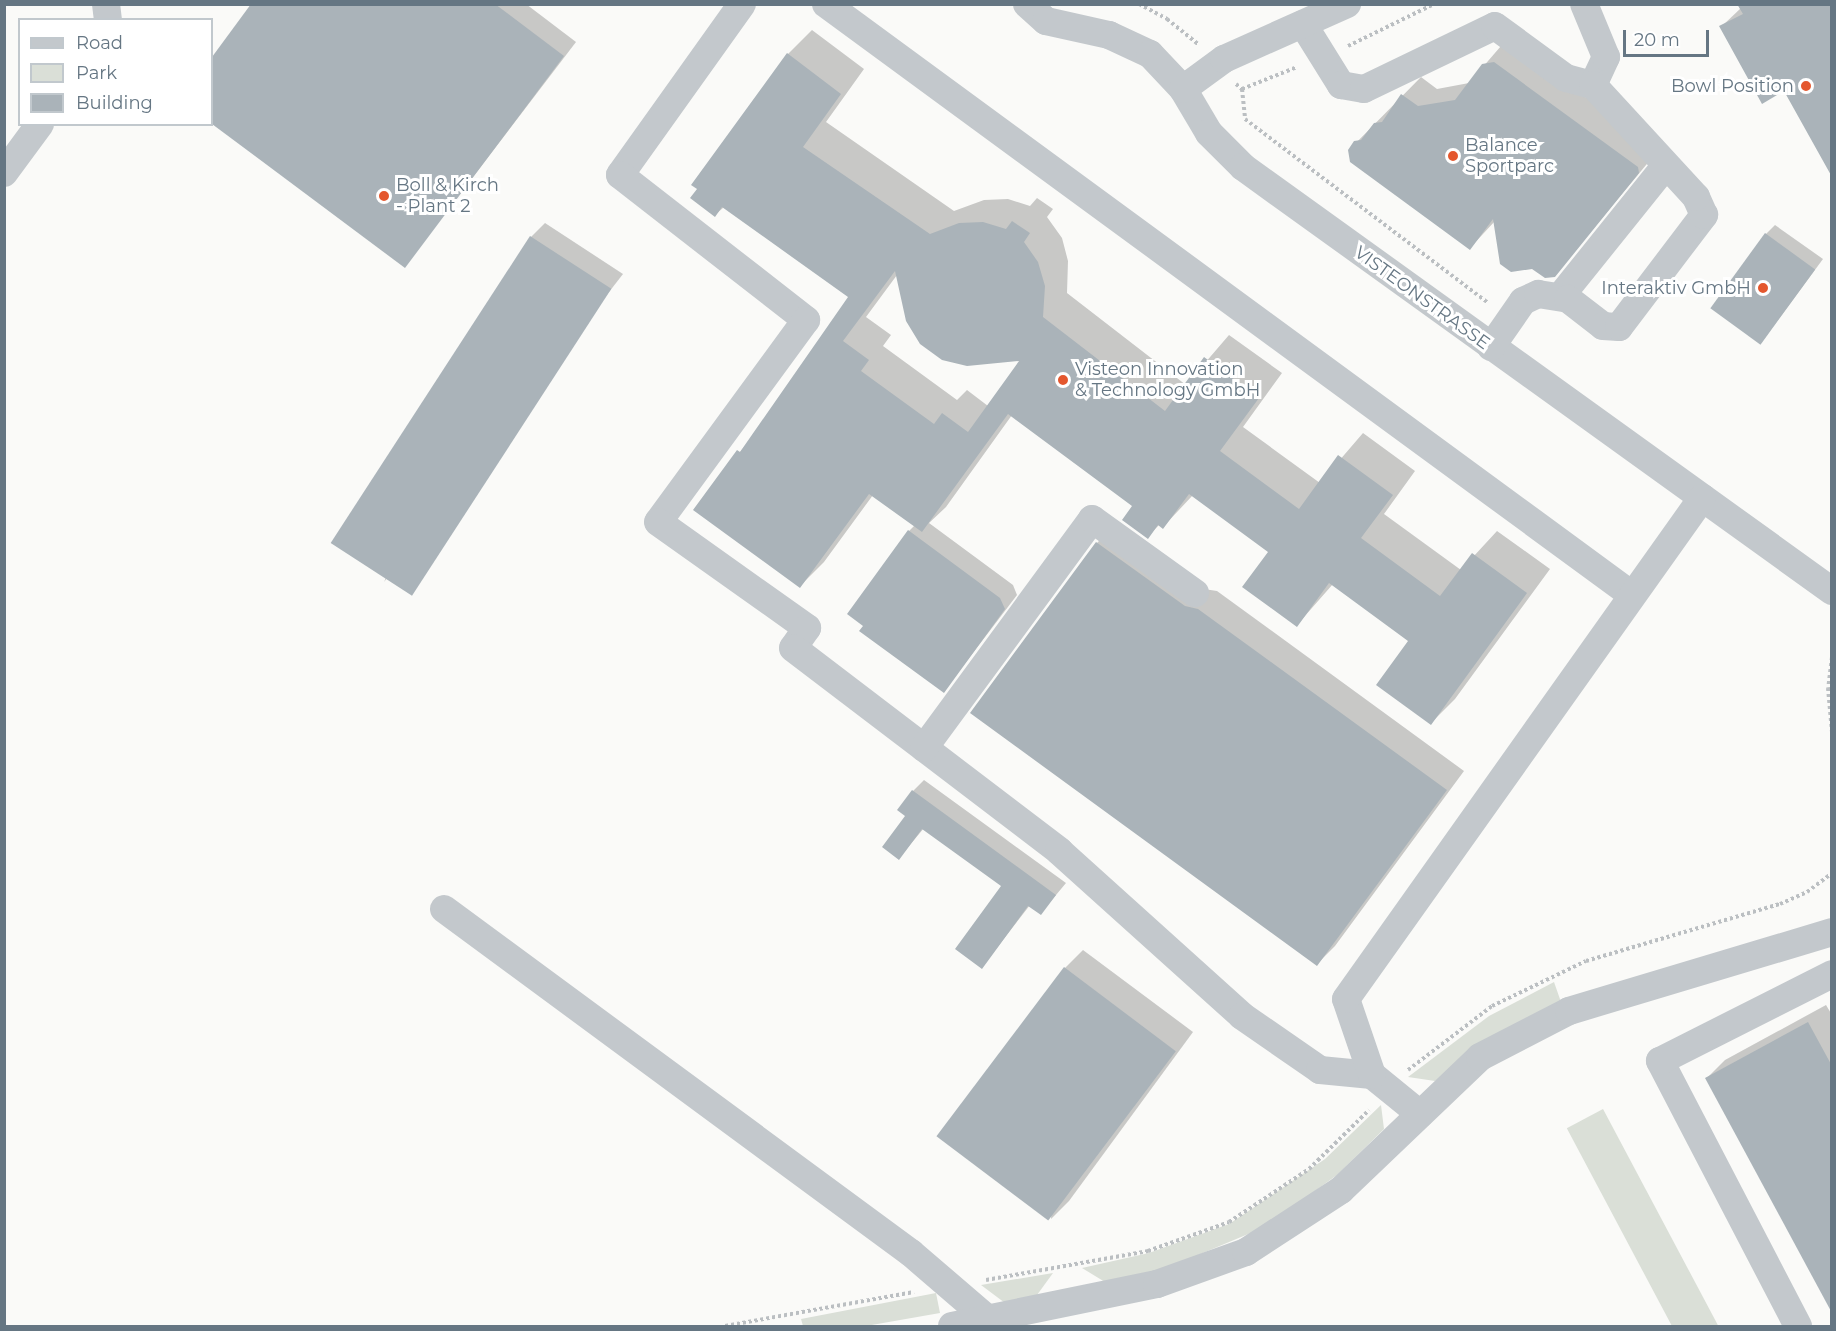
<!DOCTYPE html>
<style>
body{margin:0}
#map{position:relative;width:1836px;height:1331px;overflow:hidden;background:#fafaf8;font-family:Montserrat,sans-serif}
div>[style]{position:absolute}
.green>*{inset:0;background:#dadfd7;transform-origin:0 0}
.shadow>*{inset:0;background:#0003}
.building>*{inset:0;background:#aab3b9;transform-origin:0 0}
.path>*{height:4px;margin-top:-2px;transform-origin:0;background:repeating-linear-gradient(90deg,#bbbfc2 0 3px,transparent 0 6px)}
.minor>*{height:28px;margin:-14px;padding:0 14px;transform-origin:14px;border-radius:14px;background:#c3c8cc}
.dots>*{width:16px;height:16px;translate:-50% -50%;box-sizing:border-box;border:3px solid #fff;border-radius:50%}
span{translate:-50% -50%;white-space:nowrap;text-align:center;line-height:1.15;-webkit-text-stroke:6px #fff;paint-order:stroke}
.poi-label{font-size:18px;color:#657683}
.right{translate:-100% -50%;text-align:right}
.left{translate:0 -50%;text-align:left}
.street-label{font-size:18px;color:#657683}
.frame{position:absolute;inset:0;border:6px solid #657683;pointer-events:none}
.legend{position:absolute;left:18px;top:18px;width:195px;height:108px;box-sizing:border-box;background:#fff;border:2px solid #c1c8cd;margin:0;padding:8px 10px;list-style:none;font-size:18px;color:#657683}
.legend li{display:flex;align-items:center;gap:12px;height:30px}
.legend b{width:30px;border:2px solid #c1c8cd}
.scale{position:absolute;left:1623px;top:30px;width:86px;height:27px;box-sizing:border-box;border:3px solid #657683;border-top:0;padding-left:8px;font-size:18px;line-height:21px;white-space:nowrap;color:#657683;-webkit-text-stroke:4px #fff;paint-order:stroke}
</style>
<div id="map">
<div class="green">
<div style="clip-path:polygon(1554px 982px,1561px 1002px,1435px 1081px,1408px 1077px,1489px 1016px)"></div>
<div style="clip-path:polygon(1381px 1105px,1384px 1129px,1337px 1175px,1265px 1227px,1167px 1268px,1105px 1282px,1082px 1268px,1149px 1253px,1229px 1224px,1325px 1159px)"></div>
<div style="left:1603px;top:1109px;width:246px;height:41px;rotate:62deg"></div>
<div style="clip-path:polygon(1053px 1273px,1037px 1295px,1005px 1303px,981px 1285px)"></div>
<div style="clip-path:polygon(936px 1293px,940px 1313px,866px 1326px,803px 1326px,801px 1319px)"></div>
</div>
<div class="shadow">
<div style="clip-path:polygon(253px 4px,526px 4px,576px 42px,405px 266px,212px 122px,212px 60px)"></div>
<div style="clip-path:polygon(1741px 8px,1785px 89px,1721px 27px)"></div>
<div style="clip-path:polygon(evenodd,812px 30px,864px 69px,826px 122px,954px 211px,984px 200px,1008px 199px,1030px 206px,1037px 198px,1053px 209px,1047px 217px,1062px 238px,1068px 261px,1067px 293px,1186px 385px,1229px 335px,1282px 373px,1243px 427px,1320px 483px,1363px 433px,1415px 471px,1384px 514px,1461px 570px,1497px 531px,1550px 569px,1455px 699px,1431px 723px,1410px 640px,1333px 584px,1297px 625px,1270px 551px,1193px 495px,1163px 527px,1159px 525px,1147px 537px,1134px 506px,1012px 415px,946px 507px,929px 523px,1013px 585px,1017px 595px,944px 691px,909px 531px,915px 525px,873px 495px,824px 562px,800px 586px,695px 509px,755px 433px,850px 297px,724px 207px,715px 215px,788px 54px,812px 30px,897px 275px,1022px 359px,988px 406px,967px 390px,957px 400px,883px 346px,891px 335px,866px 317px,897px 275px)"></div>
<div style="clip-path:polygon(1512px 44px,1656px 148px,1656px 153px,1554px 276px,1495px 221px,1470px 248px,1349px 150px,1421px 77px,1437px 89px,1469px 83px,1501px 46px)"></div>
<div style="clip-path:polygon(545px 223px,623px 274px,384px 582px,531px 237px)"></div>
<div style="clip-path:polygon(1775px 225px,1823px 259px,1761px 343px,1766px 234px)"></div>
<div style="clip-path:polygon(1115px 525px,1204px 589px,1217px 591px,1464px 771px,1335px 946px,1317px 964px,1097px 543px)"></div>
<div style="clip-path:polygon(924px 780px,1066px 883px,1041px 913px,1030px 905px,982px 967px,1003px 886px,924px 828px,899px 858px,913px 791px)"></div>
<div style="clip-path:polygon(1083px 950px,1193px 1032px,1069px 1201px,1051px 1219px,1065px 968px)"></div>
<div style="clip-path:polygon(1826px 1005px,1832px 1015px,1832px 1310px,1707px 1078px,1725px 1060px)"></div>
</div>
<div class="building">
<div style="clip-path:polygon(251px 4px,495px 4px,564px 56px,405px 268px,212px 124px,212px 57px)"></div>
<div style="clip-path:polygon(1737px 4px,1832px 4px,1832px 177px,1784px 91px,1762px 104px,1719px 26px,1743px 14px)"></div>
<div style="clip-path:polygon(evenodd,787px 53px,841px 94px,803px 147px,930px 234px,959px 223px,983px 222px,1006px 229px,1012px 221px,1030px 233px,1024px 242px,1038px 262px,1045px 286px,1043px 317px,1165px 411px,1204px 357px,1259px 398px,1220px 451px,1299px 509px,1338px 455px,1393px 495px,1361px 538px,1440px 596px,1472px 553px,1527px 593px,1431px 725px,1376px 685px,1408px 641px,1329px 583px,1297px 627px,1242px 587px,1268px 552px,1189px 494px,1163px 529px,1158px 525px,1148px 539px,1122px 520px,1132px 506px,1008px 414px,922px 532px,869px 494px,800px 588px,693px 510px,737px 450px,740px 452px,848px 297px,722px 207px,715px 217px,690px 198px,697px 189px,691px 185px,787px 53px,895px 271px,906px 321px,920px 344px,942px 360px,967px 366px,1019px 361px,968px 432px,942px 413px,934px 424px,861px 371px,869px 360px,843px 341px,895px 271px)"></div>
<div style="clip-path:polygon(1494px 62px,1638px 167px,1639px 173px,1555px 277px,1545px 278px,1532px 269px,1511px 272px,1500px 264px,1493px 219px,1470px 250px,1350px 162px,1348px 150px,1354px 141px,1361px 140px,1374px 123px,1382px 122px,1401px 94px,1418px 106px,1455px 100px,1482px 64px)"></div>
<div style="left:1765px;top:233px;width:62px;height:93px;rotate:36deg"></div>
<div style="left:530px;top:236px;width:97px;height:366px;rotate:33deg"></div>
<div style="clip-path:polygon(908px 530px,1000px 598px,1005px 609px,944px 693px,859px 631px,863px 626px,847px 614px)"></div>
<div style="clip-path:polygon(1096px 542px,1185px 606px,1198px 609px,1447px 790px,1317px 966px,970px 713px)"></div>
<div style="clip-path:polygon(912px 790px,1056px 895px,1041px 915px,1028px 906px,982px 969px,955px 949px,1001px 886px,922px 829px,899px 860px,882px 847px,905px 816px,897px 810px)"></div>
<div style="left:1064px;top:967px;width:140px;height:212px;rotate:37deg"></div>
<div style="clip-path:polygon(1808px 1022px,1832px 1066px,1832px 1313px,1705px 1078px)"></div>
</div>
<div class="path">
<div style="left:1139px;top:4px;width:32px;rotate:28deg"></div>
<div style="left:1167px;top:19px;width:40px;rotate:39deg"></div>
<div style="left:1348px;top:46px;width:96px;rotate:-26deg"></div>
<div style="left:1236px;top:84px;width:8px;rotate:40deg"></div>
<div style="left:1242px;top:89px;width:30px;rotate:84deg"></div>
<div style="left:1245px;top:119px;width:305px;rotate:37.1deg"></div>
<div style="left:1242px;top:89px;width:59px;rotate:-21.8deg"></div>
<div style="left:1832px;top:657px;width:31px;rotate:97deg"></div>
<div style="left:1828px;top:688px;width:44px;rotate:84.8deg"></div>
<div style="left:1408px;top:1070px;width:106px;rotate:-37.3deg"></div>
<div style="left:1492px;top:1006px;width:104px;rotate:-25.6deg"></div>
<div style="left:1586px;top:961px;width:202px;rotate:-16.4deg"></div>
<div style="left:1780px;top:904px;width:30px;rotate:-24deg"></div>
<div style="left:1807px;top:892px;width:31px;rotate:-37deg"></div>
<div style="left:986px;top:1280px;width:165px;rotate:-10.1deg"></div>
<div style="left:1148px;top:1251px;width:86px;rotate:-19.7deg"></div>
<div style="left:1229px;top:1222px;width:96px;rotate:-33.5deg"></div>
<div style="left:1309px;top:1169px;width:84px;rotate:-44.5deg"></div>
<div style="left:725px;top:1326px;width:192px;rotate:-10.2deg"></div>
</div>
<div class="minor">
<div style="left:106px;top:4px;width:16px;rotate:83deg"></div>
<div style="left:742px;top:4px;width:210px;rotate:125.5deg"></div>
<div style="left:620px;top:175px;width:236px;rotate:37.9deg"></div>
<div style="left:806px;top:320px;width:250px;rotate:126.2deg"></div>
<div style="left:658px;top:522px;width:183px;rotate:35.4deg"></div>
<div style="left:807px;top:628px;width:24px;rotate:125deg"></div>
<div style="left:793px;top:648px;width:335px;rotate:37.3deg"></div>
<div style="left:1059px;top:851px;width:246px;rotate:42deg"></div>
<div style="left:1242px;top:1016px;width:95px;rotate:34.7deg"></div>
<div style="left:1320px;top:1070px;width:52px;rotate:5.5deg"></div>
<div style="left:826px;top:4px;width:999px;rotate:36.25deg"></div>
<div style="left:1027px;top:4px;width:25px;rotate:42deg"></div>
<div style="left:1046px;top:21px;width:65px;rotate:12.5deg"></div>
<div style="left:1109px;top:35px;width:45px;rotate:24.9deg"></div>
<div style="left:1150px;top:54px;width:48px;rotate:46.7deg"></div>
<div style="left:1183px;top:89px;width:51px;rotate:59.4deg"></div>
<div style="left:1209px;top:133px;width:48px;rotate:45deg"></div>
<div style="left:1243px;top:167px;width:726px;rotate:35.75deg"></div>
<div style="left:1303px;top:24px;width:72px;rotate:58.1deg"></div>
<div style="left:1341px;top:85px;width:23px;rotate:10deg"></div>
<div style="left:1364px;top:89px;width:145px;rotate:-25.7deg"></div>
<div style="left:1495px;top:26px;width:88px;rotate:36.2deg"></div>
<div style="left:1566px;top:78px;width:28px;rotate:15deg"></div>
<div style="left:1593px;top:85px;width:31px;rotate:-65deg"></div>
<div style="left:1606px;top:57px;width:57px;rotate:-112.5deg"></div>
<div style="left:1183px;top:89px;width:51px;rotate:-36.2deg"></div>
<div style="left:1224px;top:59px;width:135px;rotate:-24.1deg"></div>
<div style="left:4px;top:173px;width:61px;rotate:-53.7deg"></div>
<div style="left:1560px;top:297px;width:169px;rotate:-51.2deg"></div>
<div style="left:1491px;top:347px;width:56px;rotate:-55.2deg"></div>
<div style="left:1523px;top:301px;width:17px;rotate:-25deg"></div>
<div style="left:1538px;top:294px;width:30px;rotate:9deg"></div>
<div style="left:1568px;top:299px;width:44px;rotate:37.6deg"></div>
<div style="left:1603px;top:326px;width:16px;rotate:4deg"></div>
<div style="left:1619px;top:327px;width:141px;rotate:-52.8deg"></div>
<div style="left:1704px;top:215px;width:20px;rotate:-114deg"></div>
<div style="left:1696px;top:197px;width:152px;rotate:-132.6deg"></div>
<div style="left:924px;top:748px;width:284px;rotate:-53.7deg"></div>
<div style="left:1092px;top:519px;width:127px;rotate:35.7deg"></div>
<div style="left:444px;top:909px;width:580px;rotate:36.38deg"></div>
<div style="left:911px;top:1253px;width:103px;rotate:40.7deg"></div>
<div style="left:1420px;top:1114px;width:62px;rotate:-140.9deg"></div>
<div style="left:1372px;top:1075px;width:80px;rotate:-108.9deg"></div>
<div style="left:1346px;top:999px;width:615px;rotate:-54.6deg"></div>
<div style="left:952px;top:1326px;width:209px;rotate:-11.6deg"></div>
<div style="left:1157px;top:1284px;width:95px;rotate:-19.8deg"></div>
<div style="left:1246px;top:1252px;width:113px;rotate:-33.1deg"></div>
<div style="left:1341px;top:1190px;width:192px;rotate:-43.7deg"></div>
<div style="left:1480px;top:1057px;width:100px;rotate:-27.3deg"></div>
<div style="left:1569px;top:1011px;width:275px;rotate:-16.7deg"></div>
<div style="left:1798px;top:1326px;width:299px;rotate:-117.5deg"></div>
<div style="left:1660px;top:1061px;width:193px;rotate:-26.8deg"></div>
</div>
<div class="dots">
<div style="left:1806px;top:86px;background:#e4572e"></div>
<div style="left:1453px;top:156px;background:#e4572e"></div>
<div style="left:384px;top:196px;background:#e4572e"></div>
<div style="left:1763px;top:288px;background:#e4572e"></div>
<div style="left:1063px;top:380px;background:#e4572e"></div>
</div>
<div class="poi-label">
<span class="right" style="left:1794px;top:86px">Bowl Position</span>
<span class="left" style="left:1465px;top:156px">Balance<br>Sportparc</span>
<span class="left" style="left:396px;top:196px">Boll &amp; Kirch<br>- Plant 2</span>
<span class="right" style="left:1751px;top:288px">Interaktiv GmbH</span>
<span class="left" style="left:1075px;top:380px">Visteon Innovation<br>&amp; Technology GmbH</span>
</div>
<div class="street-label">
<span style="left:1422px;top:298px;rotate:36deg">VISTEONSTRASSE</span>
</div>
<div class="frame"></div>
<ul class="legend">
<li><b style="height:8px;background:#c3c8cc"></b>Road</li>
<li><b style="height:16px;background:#dadfd7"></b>Park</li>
<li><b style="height:16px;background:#aab3b9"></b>Building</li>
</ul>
<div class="scale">20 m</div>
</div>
